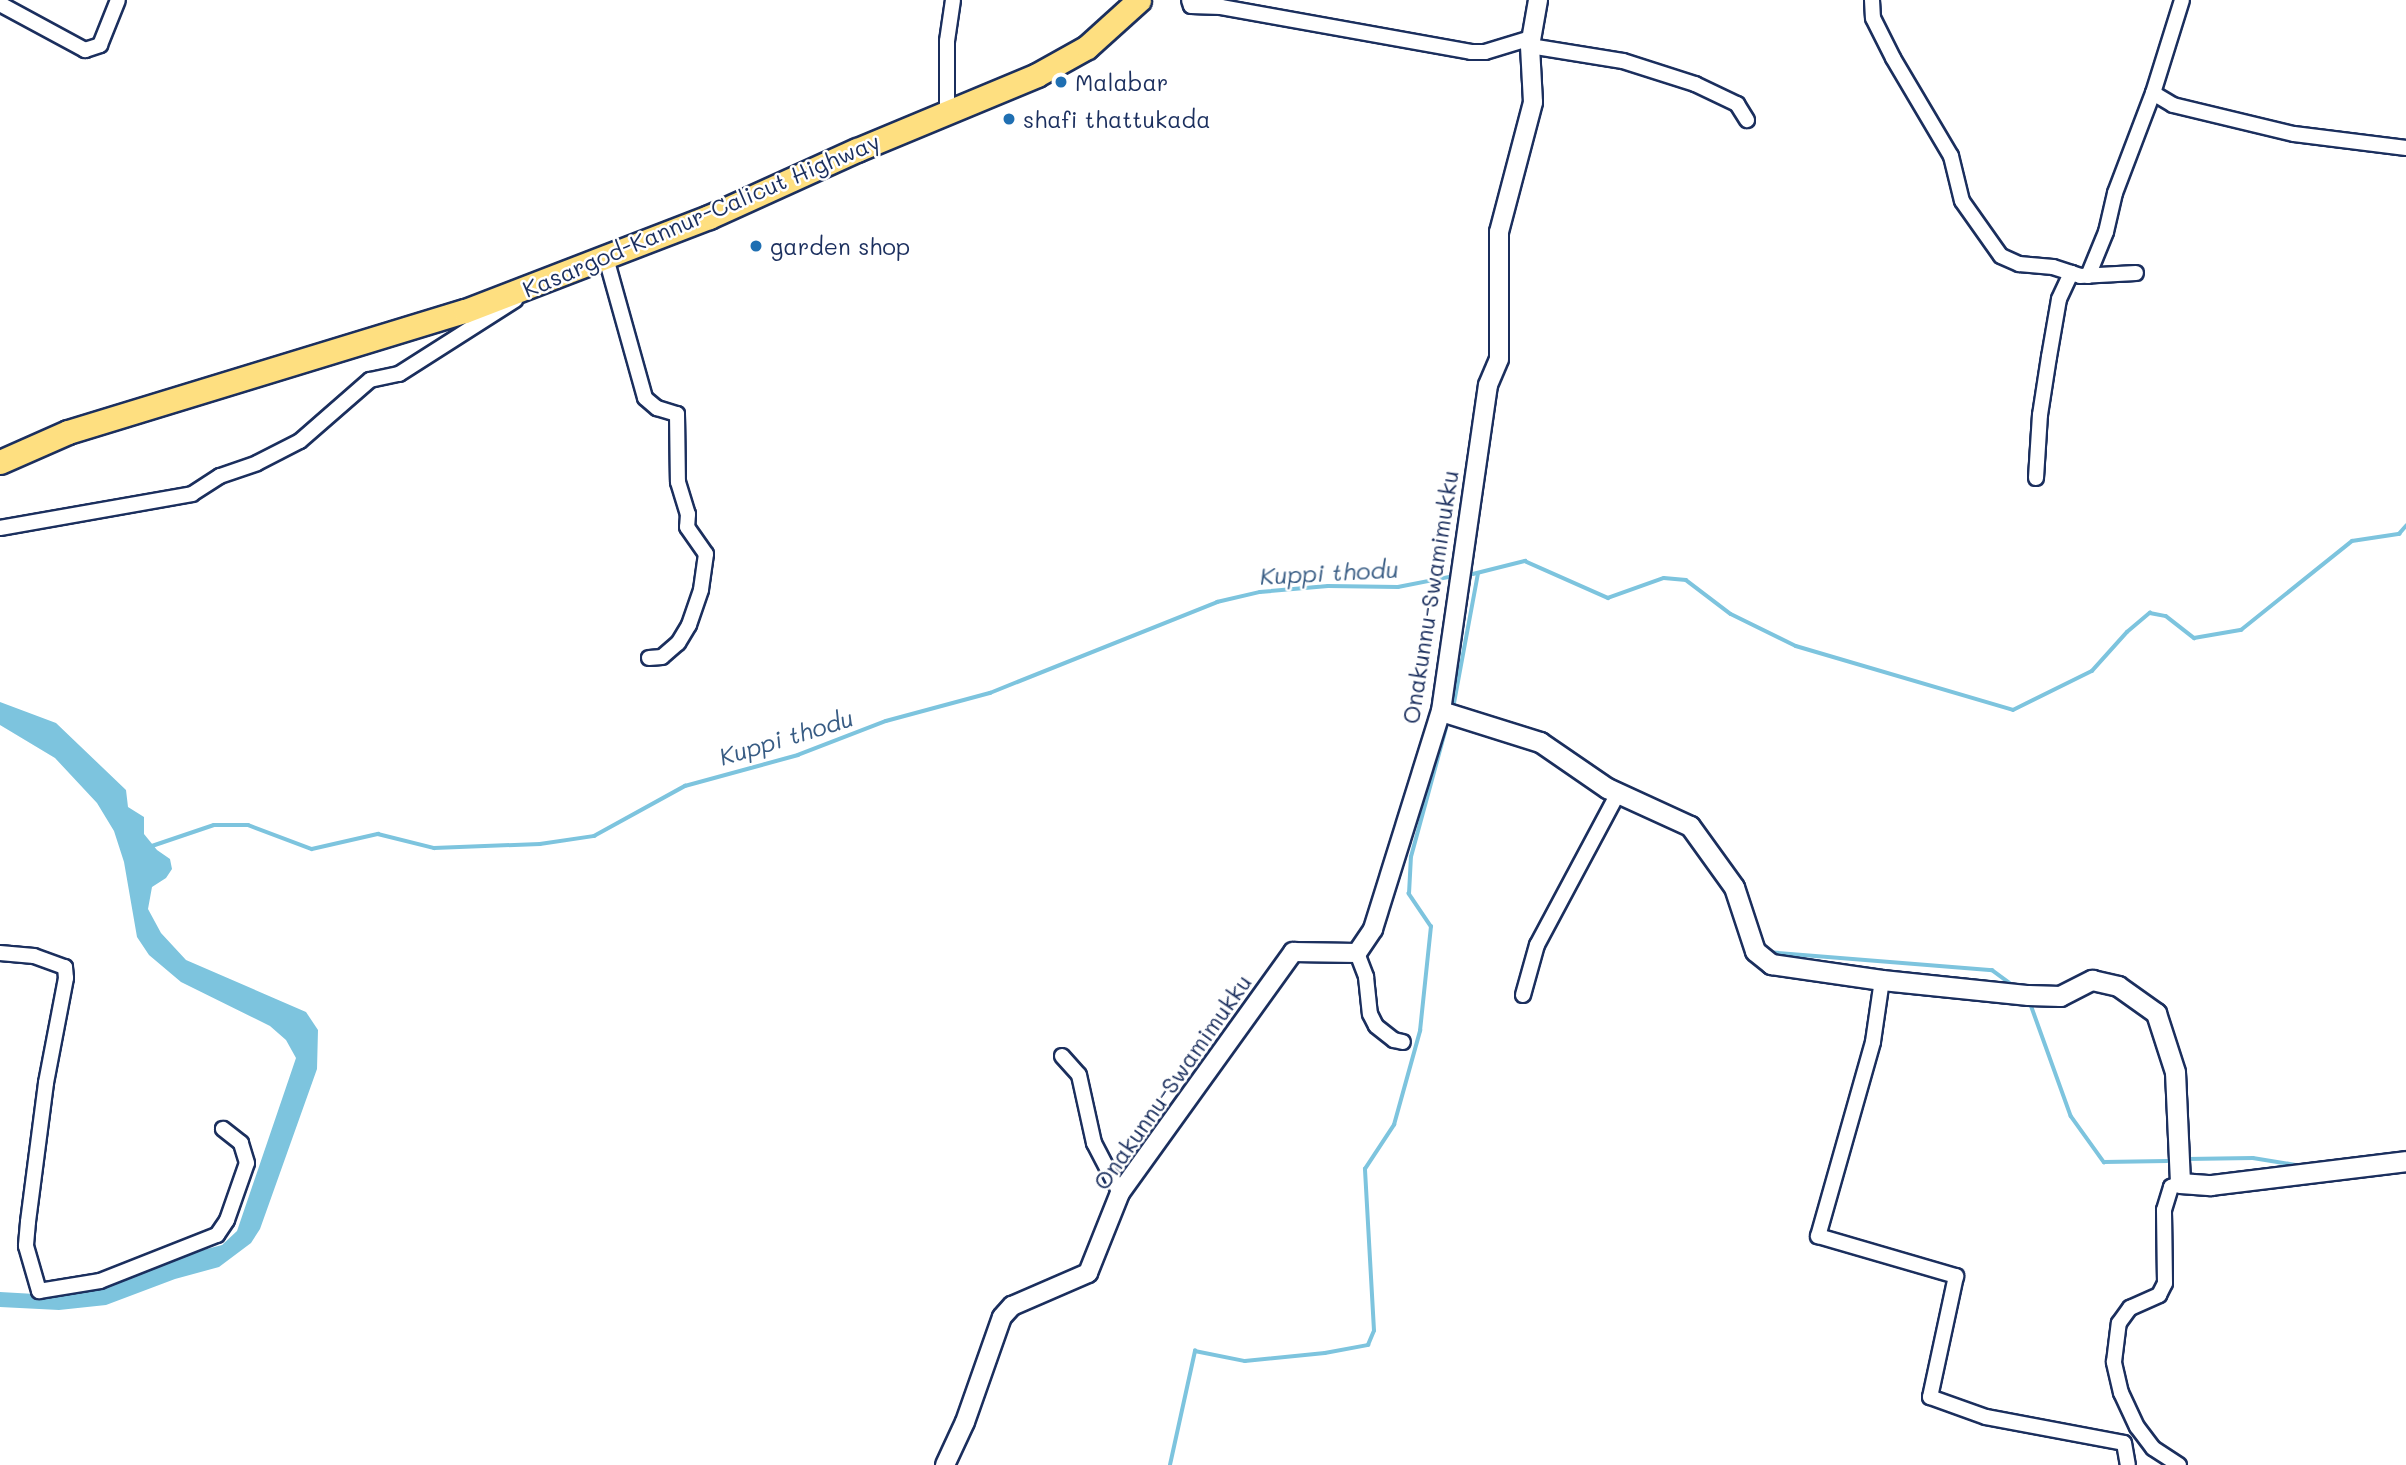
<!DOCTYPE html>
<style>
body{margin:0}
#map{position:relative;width:2406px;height:1465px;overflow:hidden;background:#fff;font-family:Mali,sans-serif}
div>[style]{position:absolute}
.water>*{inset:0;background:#7dc4de}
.stream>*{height:3.5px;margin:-1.75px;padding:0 1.75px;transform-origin:1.75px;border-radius:1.75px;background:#7dc4de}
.roads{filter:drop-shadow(2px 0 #1b2f5e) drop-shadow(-2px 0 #1b2f5e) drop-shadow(0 2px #1b2f5e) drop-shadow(0 -2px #1b2f5e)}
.minor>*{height:14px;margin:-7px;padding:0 7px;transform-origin:7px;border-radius:7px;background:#fff}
.tertiary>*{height:18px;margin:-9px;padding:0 9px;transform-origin:9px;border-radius:9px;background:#fff}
.secondary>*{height:19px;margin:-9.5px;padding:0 9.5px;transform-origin:9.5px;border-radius:9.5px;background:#fff}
.trunk>*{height:23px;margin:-11.5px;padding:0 11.5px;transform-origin:11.5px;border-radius:11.5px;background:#fedf80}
.dots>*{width:19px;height:19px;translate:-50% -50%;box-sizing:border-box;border:4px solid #fff;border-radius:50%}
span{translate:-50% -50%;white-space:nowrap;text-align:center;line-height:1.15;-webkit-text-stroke:5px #fff;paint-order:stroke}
.poi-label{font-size:23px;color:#1b2f5e}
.left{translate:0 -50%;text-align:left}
.street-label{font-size:23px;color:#1b2f5e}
.water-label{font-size:24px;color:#385c84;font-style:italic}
</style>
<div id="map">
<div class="water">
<div style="clip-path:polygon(0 702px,56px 723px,126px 790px,128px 807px,144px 817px,144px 834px,157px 850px,170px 859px,172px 869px,166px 878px,152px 887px,148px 909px,161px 933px,186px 960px,306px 1012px,318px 1030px,317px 1069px,260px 1229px,251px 1243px,219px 1267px,175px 1279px,106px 1305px,59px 1310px,0 1307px,0 1292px,35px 1294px,222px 1245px,237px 1231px,296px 1058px,286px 1040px,270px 1026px,181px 982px,149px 955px,137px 937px,124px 862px,114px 831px,97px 803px,55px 758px,0 725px)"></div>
</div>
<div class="stream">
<div style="left:1473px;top:574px;width:54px;rotate:-14deg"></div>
<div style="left:1525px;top:561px;width:91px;rotate:24deg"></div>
<div style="left:1608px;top:598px;width:59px;rotate:-19.7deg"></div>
<div style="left:1664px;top:578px;width:22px;rotate:5deg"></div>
<div style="left:1686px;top:580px;width:56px;rotate:37.1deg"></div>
<div style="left:1731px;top:614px;width:72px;rotate:26.2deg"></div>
<div style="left:1796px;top:646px;width:226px;rotate:16.4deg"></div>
<div style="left:2013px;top:710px;width:88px;rotate:-26.3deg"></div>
<div style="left:2092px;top:671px;width:52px;rotate:-48.1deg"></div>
<div style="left:2127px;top:632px;width:30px;rotate:-40deg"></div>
<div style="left:2150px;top:613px;width:16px;rotate:11deg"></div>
<div style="left:2166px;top:616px;width:36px;rotate:38deg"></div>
<div style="left:2194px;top:638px;width:48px;rotate:-9.7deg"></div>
<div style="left:2241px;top:630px;width:142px;rotate:-38.7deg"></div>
<div style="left:2352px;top:541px;width:48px;rotate:-8.5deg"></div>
<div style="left:2399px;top:534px;width:11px;rotate:-49deg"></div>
<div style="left:1454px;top:703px;width:131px;rotate:-79.5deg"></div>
<div style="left:152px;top:846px;width:65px;rotate:-18.7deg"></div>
<div style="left:214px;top:825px;width:34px"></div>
<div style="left:248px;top:825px;width:68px;rotate:20.6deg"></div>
<div style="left:312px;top:849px;width:68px;rotate:-12.8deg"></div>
<div style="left:378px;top:834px;width:58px;rotate:14deg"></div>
<div style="left:434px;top:848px;width:106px;rotate:-2.2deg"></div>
<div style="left:540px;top:844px;width:55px;rotate:-8.4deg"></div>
<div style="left:594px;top:836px;width:104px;rotate:-28.8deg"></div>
<div style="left:685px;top:786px;width:117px;rotate:-15.3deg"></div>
<div style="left:798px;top:755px;width:94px;rotate:-21.1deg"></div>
<div style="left:886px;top:721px;width:108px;rotate:-15.1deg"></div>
<div style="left:990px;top:693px;width:245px;rotate:-21.8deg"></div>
<div style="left:1217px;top:602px;width:44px;rotate:-13.1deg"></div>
<div style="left:1260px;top:592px;width:68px;rotate:-5deg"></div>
<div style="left:1328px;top:586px;width:70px;rotate:0.8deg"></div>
<div style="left:1398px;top:587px;width:52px;rotate:-11.1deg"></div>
<div style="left:1767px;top:952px;width:226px;rotate:4.6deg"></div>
<div style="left:1992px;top:970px;width:26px;rotate:36deg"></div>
<div style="left:2030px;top:1002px;width:121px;rotate:70.2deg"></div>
<div style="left:2071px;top:1116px;width:57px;rotate:54.3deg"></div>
<div style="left:2104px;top:1162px;width:63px;rotate:-0.9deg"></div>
<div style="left:2187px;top:1159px;width:66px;rotate:-0.9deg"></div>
<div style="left:2253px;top:1158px;width:44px;rotate:9.2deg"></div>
<div style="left:1170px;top:1465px;width:117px;rotate:-77.6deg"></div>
<div style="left:1195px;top:1351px;width:51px;rotate:11.3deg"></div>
<div style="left:1245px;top:1361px;width:80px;rotate:-5.7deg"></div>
<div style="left:1325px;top:1353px;width:44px;rotate:-10.5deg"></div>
<div style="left:1368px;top:1345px;width:15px;rotate:-67deg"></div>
<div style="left:1374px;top:1331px;width:162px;rotate:-93.2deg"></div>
<div style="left:1365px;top:1169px;width:53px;rotate:-56.6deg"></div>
<div style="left:1394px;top:1125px;width:98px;rotate:-74.5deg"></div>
<div style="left:1420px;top:1031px;width:105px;rotate:-84deg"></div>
<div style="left:1431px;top:927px;width:40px;rotate:-124deg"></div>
<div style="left:1409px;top:894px;width:37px;rotate:-87deg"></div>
<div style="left:1411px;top:857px;width:134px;rotate:-74.8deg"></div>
</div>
<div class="roads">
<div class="minor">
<div style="left:1189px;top:0;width:6px;rotate:72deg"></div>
<div style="left:1191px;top:6px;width:30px;rotate:2deg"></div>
<div style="left:1221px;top:7px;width:254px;rotate:10.2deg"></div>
<div style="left:1471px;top:52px;width:14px"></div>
<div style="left:1485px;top:52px;width:48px;rotate:-16.9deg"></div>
<div style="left:1872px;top:0;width:18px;rotate:87deg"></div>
<div style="left:1873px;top:18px;width:45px;rotate:63.4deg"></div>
<div style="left:1893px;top:58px;width:114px;rotate:59.4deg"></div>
<div style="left:1951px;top:156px;width:46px;rotate:76.3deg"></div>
<div style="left:1962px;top:201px;width:67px;rotate:54.7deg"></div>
<div style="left:2001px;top:256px;width:20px;rotate:24deg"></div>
<div style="left:2019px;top:264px;width:34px;rotate:5deg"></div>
<div style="left:2053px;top:267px;width:28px;rotate:18deg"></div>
<div style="left:2080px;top:276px;width:56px;rotate:-3.1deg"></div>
<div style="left:2182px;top:0;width:97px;rotate:107.3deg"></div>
<div style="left:2153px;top:93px;width:23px;rotate:31deg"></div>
<div style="left:2173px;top:105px;width:124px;rotate:13.5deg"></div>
<div style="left:2294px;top:134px;width:113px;rotate:7.1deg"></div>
<div style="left:0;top:4px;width:97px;rotate:28.4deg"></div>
<div style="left:85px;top:50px;width:16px;rotate:-18deg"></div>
<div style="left:100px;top:45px;width:48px;rotate:-68.2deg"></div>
<div style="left:1530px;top:46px;width:94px;rotate:9.2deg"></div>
<div style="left:1623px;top:61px;width:76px;rotate:17.7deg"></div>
<div style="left:1695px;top:84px;width:47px;rotate:25.5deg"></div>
<div style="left:1737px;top:104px;width:19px;rotate:58deg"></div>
<div style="left:947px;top:113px;width:72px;rotate:-90deg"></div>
<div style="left:947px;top:41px;width:41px;rotate:-81.7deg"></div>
<div style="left:606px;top:258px;width:145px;rotate:74.4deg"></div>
<div style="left:645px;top:398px;width:16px;rotate:40deg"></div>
<div style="left:657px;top:408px;width:21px;rotate:17deg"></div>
<div style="left:677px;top:414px;width:68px;rotate:89.2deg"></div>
<div style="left:678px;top:482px;width:34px;rotate:73deg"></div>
<div style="left:688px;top:514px;width:13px;rotate:94deg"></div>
<div style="left:687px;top:527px;width:33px;rotate:55deg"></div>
<div style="left:706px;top:554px;width:36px;rotate:98deg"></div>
<div style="left:701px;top:590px;width:37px;rotate:109deg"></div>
<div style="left:689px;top:625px;width:21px;rotate:121deg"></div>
<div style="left:678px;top:643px;width:21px;rotate:139deg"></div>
<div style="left:662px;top:657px;width:13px;rotate:176deg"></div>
<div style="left:2088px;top:276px;width:48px;rotate:-67.8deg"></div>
<div style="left:2106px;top:232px;width:40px;rotate:-77deg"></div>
<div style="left:2115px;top:193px;width:107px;rotate:-69.2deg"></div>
<div style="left:2036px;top:478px;width:63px;rotate:-86.4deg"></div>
<div style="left:2040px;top:415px;width:59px;rotate:-81.2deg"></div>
<div style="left:2049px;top:357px;width:59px;rotate:-80.2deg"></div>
<div style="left:2059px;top:299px;width:29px;rotate:-65deg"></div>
<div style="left:0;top:528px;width:195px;rotate:-10deg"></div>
<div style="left:192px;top:494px;width:33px;rotate:-33deg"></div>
<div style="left:220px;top:476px;width:39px;rotate:-19deg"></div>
<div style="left:257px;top:463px;width:48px;rotate:-27.1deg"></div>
<div style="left:300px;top:441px;width:93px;rotate:-41.1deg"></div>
<div style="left:370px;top:380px;width:30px;rotate:-12deg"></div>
<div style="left:399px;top:374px;width:138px;rotate:-32.5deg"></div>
<div style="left:0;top:953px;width:34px;rotate:5deg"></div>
<div style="left:34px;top:956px;width:33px;rotate:20deg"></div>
<div style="left:65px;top:967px;width:11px;rotate:85deg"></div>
<div style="left:66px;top:978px;width:107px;rotate:100.8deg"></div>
<div style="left:46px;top:1083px;width:140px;rotate:97.4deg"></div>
<div style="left:28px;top:1222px;width:24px;rotate:95deg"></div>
<div style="left:26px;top:1246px;width:47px;rotate:73.9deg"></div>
<div style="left:39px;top:1291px;width:62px;rotate:-9.3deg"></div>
<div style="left:100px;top:1281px;width:126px;rotate:-21.5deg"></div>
<div style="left:217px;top:1235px;width:18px;rotate:-56deg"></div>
<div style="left:227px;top:1220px;width:60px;rotate:-70.7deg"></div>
<div style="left:247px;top:1163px;width:21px;rotate:-107deg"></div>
<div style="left:241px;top:1143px;width:23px;rotate:-142deg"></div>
<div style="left:1357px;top:953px;width:26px;rotate:69deg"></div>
<div style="left:1366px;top:977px;width:37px;rotate:84deg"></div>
<div style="left:1370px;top:1014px;width:13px;rotate:63deg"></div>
<div style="left:1376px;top:1026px;width:23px;rotate:38deg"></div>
<div style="left:1394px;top:1040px;width:9px;rotate:13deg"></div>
<div style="left:1882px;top:980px;width:63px;rotate:98.3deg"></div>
<div style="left:1873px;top:1042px;width:202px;rotate:105.8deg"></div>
<div style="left:1818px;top:1236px;width:144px;rotate:16.2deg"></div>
<div style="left:1956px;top:1276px;width:124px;rotate:102.1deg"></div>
<div style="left:1930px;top:1397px;width:59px;rotate:19.7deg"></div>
<div style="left:1986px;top:1417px;width:140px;rotate:10.7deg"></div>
<div style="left:2124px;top:1443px;width:22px;rotate:80deg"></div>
<div style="left:1523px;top:995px;width:52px;rotate:-74.4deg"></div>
<div style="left:1537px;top:945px;width:172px;rotate:-61.9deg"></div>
<div style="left:1062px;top:1056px;width:25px;rotate:48deg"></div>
<div style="left:1079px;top:1075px;width:70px;rotate:77.6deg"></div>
<div style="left:1094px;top:1143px;width:56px;rotate:62.5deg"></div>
<div style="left:2179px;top:1465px;width:31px;rotate:-147deg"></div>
<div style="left:2153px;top:1448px;width:26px;rotate:-127deg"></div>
<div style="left:2137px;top:1427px;width:38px;rotate:-115deg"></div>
<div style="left:2121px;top:1393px;width:32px;rotate:-103deg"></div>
<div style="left:2114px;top:1362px;width:39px;rotate:-83deg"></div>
<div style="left:2119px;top:1323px;width:19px;rotate:-54deg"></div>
<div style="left:2130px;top:1308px;width:32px;rotate:-24deg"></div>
<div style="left:2159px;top:1295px;width:13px;rotate:-63deg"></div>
<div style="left:2165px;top:1283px;width:73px;rotate:-90.8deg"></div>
<div style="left:2164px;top:1210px;width:24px;rotate:-73deg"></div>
<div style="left:2171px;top:1187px;width:10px;rotate:-24deg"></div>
</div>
<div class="tertiary">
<div style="left:945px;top:1465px;width:47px;rotate:-65.1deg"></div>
<div style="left:965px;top:1422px;width:111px;rotate:-70.6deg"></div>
<div style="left:1002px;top:1317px;width:15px;rotate:-48deg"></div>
<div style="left:1012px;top:1306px;width:83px;rotate:-23.5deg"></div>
<div style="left:1088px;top:1273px;width:86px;rotate:-68.2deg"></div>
<div style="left:1120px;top:1193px;width:297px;rotate:-54.3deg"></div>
<div style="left:1293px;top:952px;width:64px;rotate:0.9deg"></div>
<div style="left:1357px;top:953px;width:29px;rotate:-56deg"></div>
<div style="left:1373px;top:929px;width:228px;rotate:-72.7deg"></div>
<div style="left:1441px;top:711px;width:329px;rotate:-81.8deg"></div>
<div style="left:1488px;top:385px;width:28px;rotate:-67deg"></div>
<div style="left:1499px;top:359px;width:127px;rotate:-90deg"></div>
<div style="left:1499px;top:232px;width:134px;rotate:-75.3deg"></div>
<div style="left:1533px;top:102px;width:56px;rotate:-93.1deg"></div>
<div style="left:1530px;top:46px;width:47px;rotate:-80.1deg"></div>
</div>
<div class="secondary">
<div style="left:1441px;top:711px;width:104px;rotate:17.4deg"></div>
<div style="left:1540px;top:742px;width:81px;rotate:34.5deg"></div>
<div style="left:1607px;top:788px;width:91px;rotate:24.6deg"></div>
<div style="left:1690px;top:826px;width:75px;rotate:54.2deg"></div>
<div style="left:1734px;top:887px;width:67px;rotate:71.8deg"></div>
<div style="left:1755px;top:951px;width:21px;rotate:39deg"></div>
<div style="left:1771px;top:964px;width:112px;rotate:8.2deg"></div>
<div style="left:1882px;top:980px;width:147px;rotate:5.9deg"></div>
<div style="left:2028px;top:995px;width:32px;rotate:2deg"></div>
<div style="left:2060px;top:996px;width:36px;rotate:-27deg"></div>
<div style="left:2092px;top:980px;width:27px;rotate:13deg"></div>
<div style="left:2118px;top:986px;width:47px;rotate:35.4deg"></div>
<div style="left:2156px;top:1013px;width:62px;rotate:72.1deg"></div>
<div style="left:2175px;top:1072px;width:111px;rotate:87.4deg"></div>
<div style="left:2180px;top:1183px;width:31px;rotate:4deg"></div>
<div style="left:2211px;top:1185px;width:196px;rotate:-7deg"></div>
</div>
<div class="trunk">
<div style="left:0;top:462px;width:74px;rotate:-23.8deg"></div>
<div style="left:68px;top:432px;width:415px;rotate:-17deg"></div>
<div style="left:465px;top:311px;width:261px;rotate:-21.1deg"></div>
<div style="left:709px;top:217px;width:162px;rotate:-24.4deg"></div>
<div style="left:857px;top:150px;width:195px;rotate:-22.6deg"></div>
<div style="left:1037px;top:75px;width:57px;rotate:-29.2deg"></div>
<div style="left:1087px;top:47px;width:70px;rotate:-42.1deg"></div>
</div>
</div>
<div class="dots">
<div style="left:1061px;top:82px;background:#1f6fb2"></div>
<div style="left:1009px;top:119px;background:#1f6fb2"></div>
<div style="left:756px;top:246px;background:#1f6fb2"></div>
</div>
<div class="poi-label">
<span class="left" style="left:1075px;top:82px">Malabar</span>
<span class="left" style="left:1023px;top:119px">shafi thattukada</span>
<span class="left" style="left:770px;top:246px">garden shop</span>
</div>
<div class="street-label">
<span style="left:701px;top:215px;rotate:-23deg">Kasargod-Kannur-Calicut Highway</span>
<span style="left:1430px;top:597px;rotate:-81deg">Onakunnu-Swamimukku</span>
<span style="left:1172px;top:1082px;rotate:-55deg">Onakunnu-Swamimukku</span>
</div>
<div class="water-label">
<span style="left:1329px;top:572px;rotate:-3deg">Kuppi thodu</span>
<span style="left:786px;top:737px;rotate:-17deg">Kuppi thodu</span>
</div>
</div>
